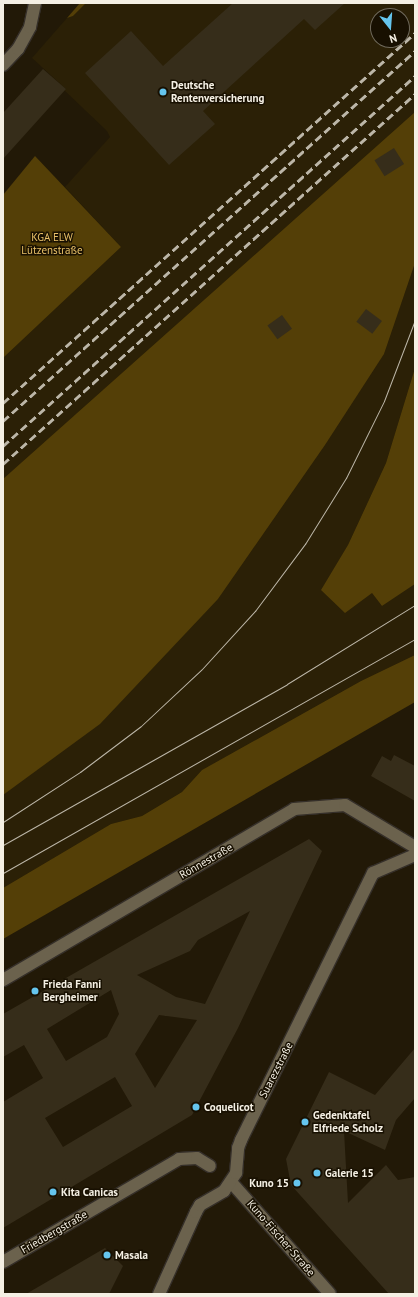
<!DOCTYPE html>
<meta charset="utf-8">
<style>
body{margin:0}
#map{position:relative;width:418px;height:1297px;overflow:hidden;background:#221907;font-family:"PT Sans",sans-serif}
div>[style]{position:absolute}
.built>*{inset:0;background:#2b2006}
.green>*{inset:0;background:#543f07}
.building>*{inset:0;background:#362d1a;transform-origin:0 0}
.roads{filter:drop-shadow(1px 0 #352f29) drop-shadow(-1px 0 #352f29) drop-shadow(0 1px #352f29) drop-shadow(0 -1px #352f29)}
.street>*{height:12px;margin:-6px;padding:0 6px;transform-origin:6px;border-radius:6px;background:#6b624d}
.tram>*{height:1px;margin:-0.5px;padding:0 0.5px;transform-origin:0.5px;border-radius:0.5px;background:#bcb6a8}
.rail>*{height:3px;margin-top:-1.5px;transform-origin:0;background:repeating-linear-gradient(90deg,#bcb6a8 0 8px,transparent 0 12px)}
.dots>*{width:11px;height:11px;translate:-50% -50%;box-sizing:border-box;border:2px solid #181001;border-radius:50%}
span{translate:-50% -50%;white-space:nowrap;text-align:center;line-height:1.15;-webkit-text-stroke:3px #181001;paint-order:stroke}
.poi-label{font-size:11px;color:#f5f0e4;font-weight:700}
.left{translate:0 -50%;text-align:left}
.right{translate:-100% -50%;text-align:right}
.park-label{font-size:11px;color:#e9c168}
.street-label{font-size:11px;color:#f5f0e4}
.frame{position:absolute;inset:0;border:4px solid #f5f0e4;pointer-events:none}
.north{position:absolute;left:370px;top:8px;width:40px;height:40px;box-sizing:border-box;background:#181001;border:1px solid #706a5c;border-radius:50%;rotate:163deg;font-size:11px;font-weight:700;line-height:16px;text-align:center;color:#f5f0e4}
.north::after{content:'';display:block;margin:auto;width:14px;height:18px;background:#65c5ee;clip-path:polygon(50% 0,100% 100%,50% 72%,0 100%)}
</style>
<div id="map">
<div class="built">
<div style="clip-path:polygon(evenodd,86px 3px,415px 3px,415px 112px,3px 479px,3px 358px,121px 247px,65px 187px,110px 137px,107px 131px,64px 90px,66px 89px,32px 58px,67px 18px,73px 16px,86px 3px,378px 16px,402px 16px,402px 40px,378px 40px,378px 16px)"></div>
<div style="clip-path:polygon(415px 263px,415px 368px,386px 463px,348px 545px,372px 593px,382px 606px,415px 584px,415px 655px,361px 681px,202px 770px,182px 792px,142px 816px,111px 824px,3px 888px,3px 795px,218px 599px,325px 445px,384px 354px)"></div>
</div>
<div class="green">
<div style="clip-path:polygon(80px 3px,86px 3px,73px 16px,67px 18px)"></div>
<div style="clip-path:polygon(415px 112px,415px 263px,384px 354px,325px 445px,218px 599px,100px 724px,3px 795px,3px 479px)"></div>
<div style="clip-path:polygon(35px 156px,121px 247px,3px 358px,3px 195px)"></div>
<div style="clip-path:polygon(415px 368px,415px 584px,382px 606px,372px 593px,345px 613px,321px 590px,348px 545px,386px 463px)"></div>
<div style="clip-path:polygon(415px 655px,415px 702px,3px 939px,3px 888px,111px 824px,142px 816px,182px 792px,202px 770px,361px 681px)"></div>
</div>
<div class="building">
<div style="clip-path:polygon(233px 3px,345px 3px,315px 30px,304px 19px,203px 111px,215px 124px,169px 165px,85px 73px,131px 31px,163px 66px)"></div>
<div style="clip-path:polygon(43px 69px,66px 89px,3px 159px,3px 113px)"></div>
<div style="left:394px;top:148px;width:19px;height:23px;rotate:58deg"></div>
<div style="left:366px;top:309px;width:20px;height:16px;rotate:37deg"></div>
<div style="left:282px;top:315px;width:17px;height:18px;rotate:54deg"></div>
<div style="clip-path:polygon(394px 755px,415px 766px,415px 801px,371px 776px,382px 756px,391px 761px)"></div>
<div style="clip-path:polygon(evenodd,309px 839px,322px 851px,238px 1028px,192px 1115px,3px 1228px,3px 1102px,43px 1078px,24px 1045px,3px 1057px,3px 1014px,309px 839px,250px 911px,205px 1004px,176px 997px,137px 975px,190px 951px,198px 940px,250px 911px,309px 839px,111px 990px,119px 1014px,107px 1037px,66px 1061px,47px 1029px,111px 990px,309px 839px,159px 1015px,197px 1020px,155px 1088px,135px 1054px,159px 1015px,309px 839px,115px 1077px,132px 1106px,63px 1147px,45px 1118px,115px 1077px)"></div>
<div style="clip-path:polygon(415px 1048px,415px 1098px,396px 1120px,385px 1150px,344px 1131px,348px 1203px,386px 1165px,398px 1180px,415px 1177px,415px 1294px,389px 1294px,291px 1185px,286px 1159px,329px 1072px,375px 1095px)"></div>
<div style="clip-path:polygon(105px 1248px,123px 1266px,109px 1294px,26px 1294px)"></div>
</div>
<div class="roads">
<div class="street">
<div style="left:3px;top:65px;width:22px;rotate:-47deg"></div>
<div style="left:18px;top:49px;width:25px;rotate:-61deg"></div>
<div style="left:30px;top:27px;width:25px;rotate:-78deg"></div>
<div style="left:3px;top:980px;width:338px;rotate:-30.4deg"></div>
<div style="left:294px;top:809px;width:51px;rotate:-4.5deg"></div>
<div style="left:345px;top:805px;width:82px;rotate:31deg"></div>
<div style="left:231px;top:1182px;width:149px;rotate:48.5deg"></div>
<div style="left:3px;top:1262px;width:204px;rotate:-30.3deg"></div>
<div style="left:179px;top:1159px;width:18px;rotate:-3deg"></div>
<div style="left:197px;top:1158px;width:15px;rotate:32deg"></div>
<div style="left:159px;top:1294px;width:90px;rotate:-65.7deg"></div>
<div style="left:196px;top:1212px;width:8px;rotate:-60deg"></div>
<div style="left:200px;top:1205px;width:28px;rotate:-30deg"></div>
<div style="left:224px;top:1191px;width:22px;rotate:-56deg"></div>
<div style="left:236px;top:1173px;width:25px;rotate:-85deg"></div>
<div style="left:238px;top:1148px;width:9px;rotate:-69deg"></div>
<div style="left:241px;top:1140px;width:298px;rotate:-63.7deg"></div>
<div style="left:373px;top:873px;width:46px;rotate:-23.2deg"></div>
</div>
</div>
<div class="tram">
<div style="left:3px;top:822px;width:92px;rotate:-33deg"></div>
<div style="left:80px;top:772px;width:76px;rotate:-37deg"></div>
<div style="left:141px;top:726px;width:83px;rotate:-43.1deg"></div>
<div style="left:202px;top:669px;width:79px;rotate:-47.6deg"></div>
<div style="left:255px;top:611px;width:84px;rotate:-53.3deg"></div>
<div style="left:305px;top:544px;width:78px;rotate:-58.2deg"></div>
<div style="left:346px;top:478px;width:86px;rotate:-63.7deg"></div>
<div style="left:384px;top:401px;width:87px;rotate:-69.1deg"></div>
<div style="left:3px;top:845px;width:326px;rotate:-29.5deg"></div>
<div style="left:287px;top:684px;width:150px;rotate:-31.7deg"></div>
<div style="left:3px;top:873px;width:474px;rotate:-29.6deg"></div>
</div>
<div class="rail">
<div style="left:3px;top:403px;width:554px;rotate:-41.93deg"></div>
<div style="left:3px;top:421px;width:554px;rotate:-41.93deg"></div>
<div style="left:3px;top:446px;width:554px;rotate:-41.93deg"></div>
<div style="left:3px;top:464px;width:554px;rotate:-41.93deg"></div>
</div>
<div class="dots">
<div style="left:163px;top:92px;background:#65c5ee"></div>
<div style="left:35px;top:991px;background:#65c5ee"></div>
<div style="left:196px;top:1107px;background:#65c5ee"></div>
<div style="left:305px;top:1122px;background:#65c5ee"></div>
<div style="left:317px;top:1173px;background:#65c5ee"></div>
<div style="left:297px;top:1183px;background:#65c5ee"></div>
<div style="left:53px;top:1192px;background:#65c5ee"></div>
<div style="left:107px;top:1255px;background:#65c5ee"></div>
</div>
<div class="poi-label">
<span class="left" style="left:171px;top:92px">Deutsche<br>Rentenversicherung</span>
<span class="left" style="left:43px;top:991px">Frieda Fanni<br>Bergheimer</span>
<span class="left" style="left:204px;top:1107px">Coquelicot</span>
<span class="left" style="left:313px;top:1122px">Gedenktafel<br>Elfriede Scholz</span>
<span class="left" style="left:325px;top:1173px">Galerie 15</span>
<span class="right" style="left:289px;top:1183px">Kuno 15</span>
<span class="left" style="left:61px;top:1192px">Kita Canicas</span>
<span class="left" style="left:115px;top:1255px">Masala</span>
</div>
<div class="park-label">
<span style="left:52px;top:244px">KGA ELW<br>Lützenstraße</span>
</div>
<div class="street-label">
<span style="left:206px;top:861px;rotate:-30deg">Rönnestraße</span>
<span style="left:276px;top:1070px;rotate:-63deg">Suarezstraße</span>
<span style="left:54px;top:1232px;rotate:-30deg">Friedbergstraße</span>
<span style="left:281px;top:1238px;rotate:49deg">Kuno-Fischer-Straße</span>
</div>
<div class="frame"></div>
<div class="north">N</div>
</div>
